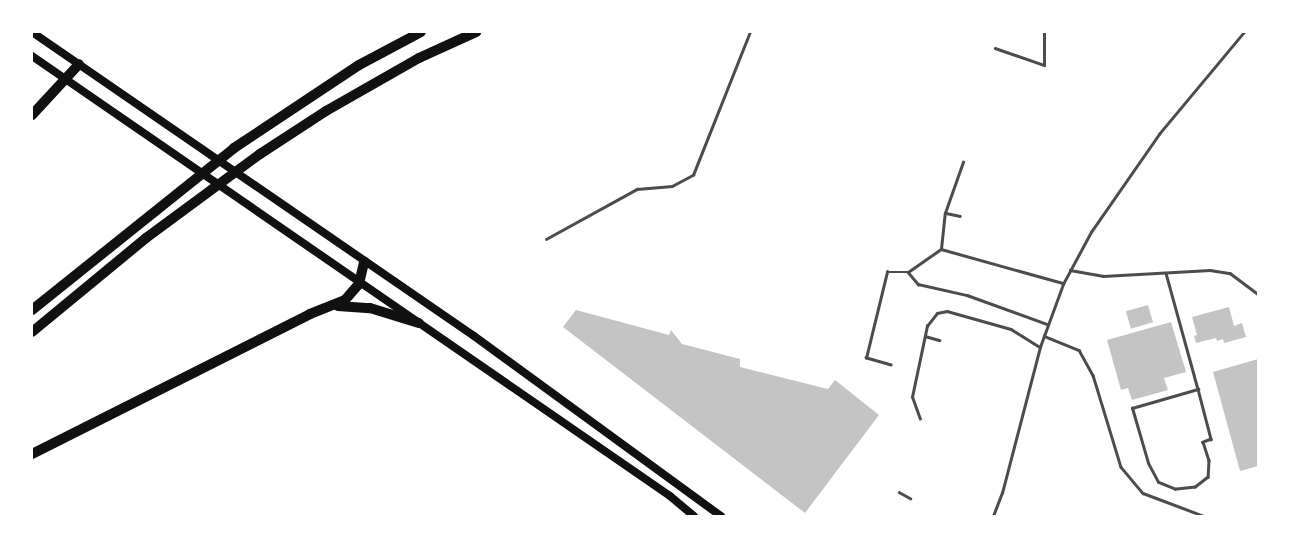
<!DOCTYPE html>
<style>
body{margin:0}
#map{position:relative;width:1290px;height:548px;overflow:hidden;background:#fff;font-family:Lora,serif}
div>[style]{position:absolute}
.building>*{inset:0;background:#c4c4c4;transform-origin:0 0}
.service>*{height:2.5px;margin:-1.25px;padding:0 1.25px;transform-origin:1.25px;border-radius:1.25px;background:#4c4c4c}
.secondary>*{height:8px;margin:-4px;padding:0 4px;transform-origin:4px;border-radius:4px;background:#111}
.motorway>*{height:10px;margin:-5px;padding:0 5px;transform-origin:5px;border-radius:5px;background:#111}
span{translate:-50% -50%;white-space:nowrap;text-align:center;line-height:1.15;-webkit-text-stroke:7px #fff;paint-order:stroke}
.frame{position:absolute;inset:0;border:33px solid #fff;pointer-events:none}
</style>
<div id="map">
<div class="building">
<div style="left:1148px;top:305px;width:18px;height:23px;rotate:74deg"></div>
<div style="clip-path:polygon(1229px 307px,1234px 326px,1242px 323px,1246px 337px,1224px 343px,1223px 339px,1217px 341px,1216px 338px,1196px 343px,1194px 336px,1197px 335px,1192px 317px)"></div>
<div style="clip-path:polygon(576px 310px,669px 335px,671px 330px,682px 344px,740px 359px,740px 367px,828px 389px,835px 380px,879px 415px,805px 513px,563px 327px)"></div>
<div style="clip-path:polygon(1171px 322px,1186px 372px,1164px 378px,1168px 390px,1132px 400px,1128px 388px,1121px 390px,1107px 340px)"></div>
<div style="clip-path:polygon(1258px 359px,1258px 466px,1240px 471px,1213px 372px)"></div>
</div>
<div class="service">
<div style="left:995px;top:48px;width:52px;rotate:19.1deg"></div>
<div style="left:1044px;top:65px;width:33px;rotate:-90deg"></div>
<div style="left:946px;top:213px;width:14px;rotate:12deg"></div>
<div style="left:546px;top:239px;width:104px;rotate:-28.8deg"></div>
<div style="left:637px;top:189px;width:35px;rotate:-5deg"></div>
<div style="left:672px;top:186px;width:24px;rotate:-28deg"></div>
<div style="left:693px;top:175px;width:154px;rotate:-68.3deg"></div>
<div style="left:941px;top:249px;width:127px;rotate:15.6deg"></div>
<div style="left:941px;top:249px;width:36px;rotate:-84deg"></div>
<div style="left:945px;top:213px;width:54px;rotate:-70.6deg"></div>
<div style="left:1070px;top:270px;width:34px;rotate:10deg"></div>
<div style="left:1103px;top:276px;width:107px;rotate:-3.2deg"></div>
<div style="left:1210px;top:270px;width:20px;rotate:9deg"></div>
<div style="left:1230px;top:273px;width:35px;rotate:37deg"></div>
<div style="left:908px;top:272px;width:16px;rotate:50deg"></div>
<div style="left:918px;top:284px;width:50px;rotate:12.7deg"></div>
<div style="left:967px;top:295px;width:85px;rotate:19.9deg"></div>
<div style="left:1166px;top:273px;width:120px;rotate:74.6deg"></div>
<div style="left:1198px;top:389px;width:52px;rotate:75.4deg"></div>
<div style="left:1211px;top:439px;width:9px;rotate:159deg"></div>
<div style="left:1203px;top:442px;width:19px;rotate:72deg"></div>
<div style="left:1209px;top:460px;width:17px;rotate:93deg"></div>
<div style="left:1208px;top:477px;width:16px;rotate:142deg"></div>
<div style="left:1195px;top:487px;width:20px;rotate:174deg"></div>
<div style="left:1175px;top:489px;width:18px;rotate:-158deg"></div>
<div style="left:1158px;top:482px;width:21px;rotate:-118deg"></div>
<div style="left:1148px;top:463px;width:57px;rotate:-106.2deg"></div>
<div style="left:1132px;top:408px;width:69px;rotate:-16.1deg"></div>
<div style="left:925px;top:336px;width:15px;rotate:16deg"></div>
<div style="left:1044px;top:336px;width:38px;rotate:22deg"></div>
<div style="left:1079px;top:350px;width:29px;rotate:61deg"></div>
<div style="left:1093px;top:375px;width:96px;rotate:73.1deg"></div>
<div style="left:1121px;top:467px;width:34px;rotate:50deg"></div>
<div style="left:1143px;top:493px;width:65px;rotate:20.7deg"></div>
<div style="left:891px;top:365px;width:26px;rotate:-164deg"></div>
<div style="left:866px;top:358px;width:89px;rotate:-76.3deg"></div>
<div style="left:887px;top:272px;width:21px"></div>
<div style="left:908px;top:272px;width:40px;rotate:-34.9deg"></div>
<div style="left:920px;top:419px;width:23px;rotate:-110deg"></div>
<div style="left:912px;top:397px;width:73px;rotate:-78.1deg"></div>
<div style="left:927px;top:326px;width:16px;rotate:-52deg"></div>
<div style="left:937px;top:313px;width:10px;rotate:-11deg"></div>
<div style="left:947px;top:311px;width:66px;rotate:15.7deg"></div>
<div style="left:1011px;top:329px;width:34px;rotate:32deg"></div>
<div style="left:899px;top:492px;width:13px;rotate:29deg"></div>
<div style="left:993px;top:516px;width:25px;rotate:-69deg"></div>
<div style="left:1002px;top:493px;width:151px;rotate:-75.4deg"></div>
<div style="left:1040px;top:347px;width:67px;rotate:-69.9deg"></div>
<div style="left:1063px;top:284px;width:59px;rotate:-61.7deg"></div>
<div style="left:1091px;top:232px;width:119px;rotate:-55.2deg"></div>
<div style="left:1159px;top:134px;width:133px;rotate:-50.2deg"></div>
</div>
<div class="secondary">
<div style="left:32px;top:32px;width:536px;rotate:34.52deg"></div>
<div style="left:474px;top:336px;width:306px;rotate:36.1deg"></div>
<div style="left:32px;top:56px;width:775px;rotate:34.59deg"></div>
<div style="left:670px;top:496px;width:31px;rotate:40deg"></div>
</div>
<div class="motorway">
<div style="left:32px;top:115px;width:69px;rotate:-47.3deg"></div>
<div style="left:338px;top:306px;width:32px;rotate:4deg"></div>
<div style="left:370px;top:308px;width:51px;rotate:17deg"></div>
<div style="left:32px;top:310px;width:259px;rotate:-38.7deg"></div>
<div style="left:234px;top:148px;width:150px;rotate:-33.6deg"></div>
<div style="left:359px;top:65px;width:70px;rotate:-28deg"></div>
<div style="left:32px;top:332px;width:148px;rotate:-39.5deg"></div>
<div style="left:146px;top:238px;width:142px;rotate:-36.4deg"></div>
<div style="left:260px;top:154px;width:79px;rotate:-33.1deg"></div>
<div style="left:326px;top:111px;width:107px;rotate:-29.7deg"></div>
<div style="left:419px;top:58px;width:63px;rotate:-24.5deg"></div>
<div style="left:32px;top:454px;width:311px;rotate:-26.7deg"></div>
<div style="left:310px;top:314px;width:38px;rotate:-22deg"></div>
<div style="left:345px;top:300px;width:21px;rotate:-49deg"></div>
<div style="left:359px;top:284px;width:23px;rotate:-77deg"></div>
</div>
<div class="frame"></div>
</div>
